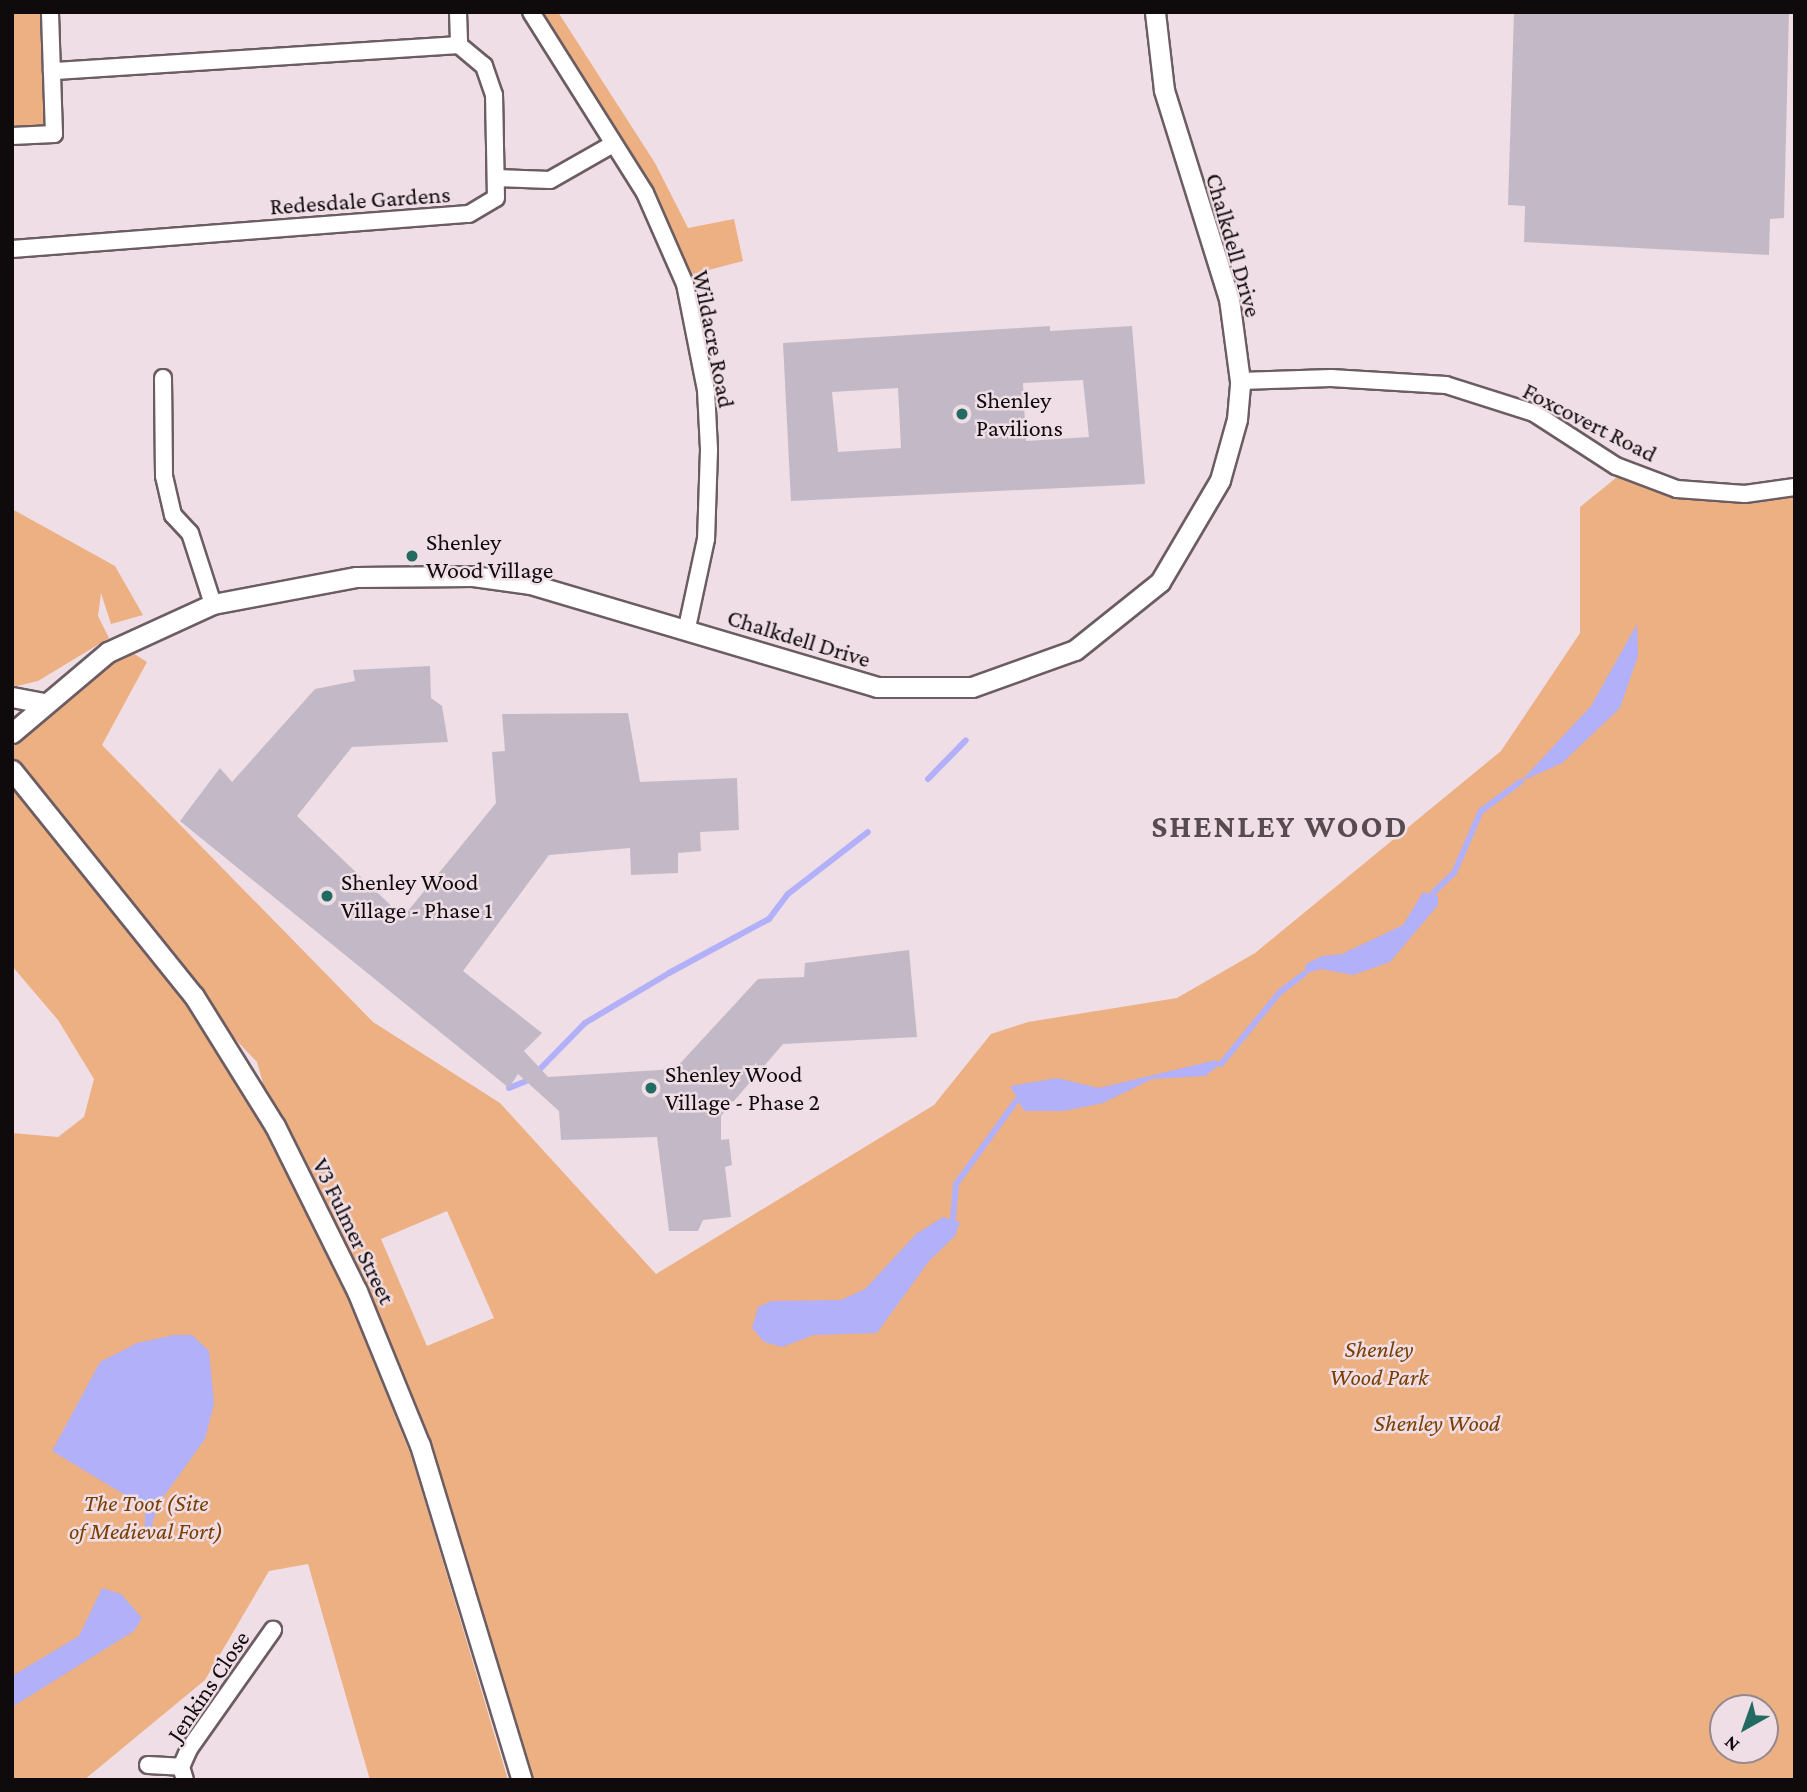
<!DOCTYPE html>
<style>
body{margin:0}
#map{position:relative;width:1807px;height:1792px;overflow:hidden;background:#efdee5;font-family:"Crimson Pro",serif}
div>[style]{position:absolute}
.green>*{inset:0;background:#edb083}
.water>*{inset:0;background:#b1b0f8}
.stream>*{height:6px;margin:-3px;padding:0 3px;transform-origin:3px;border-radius:3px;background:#b1b0f8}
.building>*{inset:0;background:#c3b9c6}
.roads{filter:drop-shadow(2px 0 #6b5d62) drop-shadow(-2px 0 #6b5d62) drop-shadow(0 2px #6b5d62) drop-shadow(0 -2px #6b5d62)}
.minor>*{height:16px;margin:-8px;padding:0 8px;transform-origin:8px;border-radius:8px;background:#fff}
.tertiary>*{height:19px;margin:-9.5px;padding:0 9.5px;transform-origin:9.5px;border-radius:9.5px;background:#fff}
.dots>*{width:19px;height:19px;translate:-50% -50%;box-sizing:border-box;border:4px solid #efdee5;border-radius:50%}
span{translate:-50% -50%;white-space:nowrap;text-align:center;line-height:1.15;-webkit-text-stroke:5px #efdee5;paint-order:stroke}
.street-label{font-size:24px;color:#0f0a0c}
.poi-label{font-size:24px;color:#0f0a0c}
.left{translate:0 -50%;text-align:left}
.park-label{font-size:24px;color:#7a3e00;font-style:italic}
.district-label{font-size:32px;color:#584b50;font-weight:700;letter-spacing:2px}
.frame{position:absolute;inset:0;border:14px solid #0f0a0c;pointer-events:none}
.north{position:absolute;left:1709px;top:1694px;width:70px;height:70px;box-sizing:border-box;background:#efdee5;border:2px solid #95898e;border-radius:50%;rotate:220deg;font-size:19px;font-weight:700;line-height:28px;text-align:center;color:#0f0a0c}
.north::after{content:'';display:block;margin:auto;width:24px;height:32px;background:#216b63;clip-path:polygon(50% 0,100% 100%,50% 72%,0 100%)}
</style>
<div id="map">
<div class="green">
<div style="clip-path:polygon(12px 12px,44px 12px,50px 131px,12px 132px)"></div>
<div style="clip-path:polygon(531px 12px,558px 12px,655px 163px,688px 228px,734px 219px,743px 261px,682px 277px,667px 237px)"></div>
<div style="clip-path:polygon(evenodd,1622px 473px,1747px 500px,1795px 495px,1795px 1780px,522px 1780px,420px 1445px,275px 1126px,257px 1062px,196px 998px,338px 1272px,412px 1458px,508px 1780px,370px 1780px,308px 1564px,269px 1571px,205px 1680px,84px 1780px,12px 1780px,12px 1133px,58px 1137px,84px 1117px,94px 1079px,58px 1020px,12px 966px,12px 733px,122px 646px,147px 662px,102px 745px,373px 1022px,500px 1103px,656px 1274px,934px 1105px,991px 1034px,1028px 1022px,1177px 998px,1255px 953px,1501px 751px,1580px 633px,1580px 507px,1622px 473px,447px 1211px,494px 1318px,427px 1346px,381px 1239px,447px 1211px,1622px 473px,1723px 1708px,1765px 1708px,1765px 1750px,1723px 1750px,1723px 1708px)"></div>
<div style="clip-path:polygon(12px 509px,115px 566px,143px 615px,111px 624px,101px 593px,98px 616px,109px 638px,38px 681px,17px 686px,12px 685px)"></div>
</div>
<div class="water">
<div style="clip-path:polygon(1637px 624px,1638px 656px,1620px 708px,1562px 763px,1520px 782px,1591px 706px)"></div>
<div style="clip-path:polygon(1423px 892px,1438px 896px,1438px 905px,1390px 962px,1353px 975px,1321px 969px,1304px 974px,1306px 964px,1322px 956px,1342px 954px,1403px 925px)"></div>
<div style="clip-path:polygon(1216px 1060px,1221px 1064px,1205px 1076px,1152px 1079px,1103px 1103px,1064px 1111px,1024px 1111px,1010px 1086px,1057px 1078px,1099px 1088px)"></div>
<div style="clip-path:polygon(943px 1217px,960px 1222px,955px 1236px,929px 1261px,877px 1333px,814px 1335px,782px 1347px,764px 1342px,752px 1328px,758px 1307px,771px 1301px,841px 1300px,865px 1289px,916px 1234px)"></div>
<div style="clip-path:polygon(174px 1335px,192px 1335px,209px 1351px,214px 1404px,205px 1439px,157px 1506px,150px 1533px,145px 1532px,145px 1507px,52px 1451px,100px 1362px,137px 1343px)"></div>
<div style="clip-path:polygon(102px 1588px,121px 1594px,142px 1618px,134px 1631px,12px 1707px,12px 1676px,79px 1636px)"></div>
</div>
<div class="stream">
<div style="left:928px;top:779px;width:54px;rotate:-45.7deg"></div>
<div style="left:1433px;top:893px;width:29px;rotate:-44deg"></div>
<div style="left:1454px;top:873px;width:68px;rotate:-66.5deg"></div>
<div style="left:1481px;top:811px;width:49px;rotate:-36.6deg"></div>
<div style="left:669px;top:973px;width:114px;rotate:-28.4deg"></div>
<div style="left:769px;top:919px;width:31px;rotate:-53deg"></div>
<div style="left:788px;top:894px;width:101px;rotate:-37.8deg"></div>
<div style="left:1221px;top:1064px;width:93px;rotate:-50.7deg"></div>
<div style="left:1280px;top:992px;width:30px;rotate:-37deg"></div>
<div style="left:540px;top:1069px;width:64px;rotate:-45.6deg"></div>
<div style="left:585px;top:1023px;width:94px;rotate:-30.7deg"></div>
<div style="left:509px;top:1088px;width:18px;rotate:-22deg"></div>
<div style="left:953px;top:1218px;width:34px;rotate:-85deg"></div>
<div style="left:956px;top:1184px;width:102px;rotate:-54.1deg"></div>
</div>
<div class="building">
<div style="clip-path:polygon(1514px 12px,1789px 12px,1784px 218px,1770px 219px,1769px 255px,1524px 242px,1525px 206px,1508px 205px)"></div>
<div style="clip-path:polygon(evenodd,1050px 326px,1050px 331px,1132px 326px,1145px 484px,791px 501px,783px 343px,1050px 326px,1083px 380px,1089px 437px,1026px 441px,1023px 383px,1083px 380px,1050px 326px,898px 388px,901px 448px,838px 452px,832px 392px,898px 388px)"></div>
<div style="clip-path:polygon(430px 666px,431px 698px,442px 706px,448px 742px,352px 747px,297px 816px,403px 917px,496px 803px,492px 752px,505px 751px,502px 714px,628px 713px,640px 782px,737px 778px,739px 830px,700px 832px,701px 851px,678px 853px,678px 873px,631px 875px,630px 848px,549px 855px,463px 971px,542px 1033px,524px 1051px,548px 1077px,675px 1069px,758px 979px,804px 977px,805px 963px,909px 950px,917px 1037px,783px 1044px,721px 1116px,721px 1140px,729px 1139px,732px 1165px,725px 1167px,731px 1217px,703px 1220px,698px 1231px,669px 1231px,657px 1137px,561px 1140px,559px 1111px,518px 1074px,509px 1088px,180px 821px,220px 768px,232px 782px,315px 689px,355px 681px,353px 670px)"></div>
</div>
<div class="roads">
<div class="minor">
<div style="left:458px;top:12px;width:33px;rotate:88deg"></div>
<div style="left:531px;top:12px;width:214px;rotate:57.8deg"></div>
<div style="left:645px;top:193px;width:99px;rotate:66.3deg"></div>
<div style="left:685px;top:284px;width:108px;rotate:78.8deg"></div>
<div style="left:706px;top:390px;width:60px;rotate:87.1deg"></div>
<div style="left:709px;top:450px;width:89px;rotate:91.9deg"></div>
<div style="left:706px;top:539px;width:91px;rotate:102.1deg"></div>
<div style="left:12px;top:136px;width:42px;rotate:-2.7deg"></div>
<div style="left:54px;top:134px;width:122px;rotate:-91.9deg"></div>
<div style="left:496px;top:178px;width:54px;rotate:2.1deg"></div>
<div style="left:550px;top:180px;width:73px;rotate:-29.7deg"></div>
<div style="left:12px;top:249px;width:458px;rotate:-4.4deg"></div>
<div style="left:469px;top:214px;width:31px;rotate:-31deg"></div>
<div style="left:496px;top:198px;width:103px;rotate:-91.1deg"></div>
<div style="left:494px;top:95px;width:31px;rotate:-109deg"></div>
<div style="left:484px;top:66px;width:33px;rotate:-140deg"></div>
<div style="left:459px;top:45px;width:408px;rotate:176.3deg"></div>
<div style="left:163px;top:378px;width:98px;rotate:89.4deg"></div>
<div style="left:164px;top:476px;width:40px;rotate:77deg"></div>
<div style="left:173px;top:515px;width:25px;rotate:47deg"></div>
<div style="left:190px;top:533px;width:75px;rotate:72.1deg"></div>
<div style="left:1240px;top:381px;width:91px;rotate:-1.9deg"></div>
<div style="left:1331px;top:378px;width:115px;rotate:3.5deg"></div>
<div style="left:1446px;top:385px;width:92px;rotate:17.7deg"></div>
<div style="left:1534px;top:413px;width:98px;rotate:32.9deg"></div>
<div style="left:1616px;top:466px;width:65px;rotate:20.7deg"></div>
<div style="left:1677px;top:489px;width:68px;rotate:4.2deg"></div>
<div style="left:1745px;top:494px;width:50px;rotate:-8deg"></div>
<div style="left:148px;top:1765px;width:33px;rotate:3deg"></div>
<div style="left:185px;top:1780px;width:14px;rotate:-107deg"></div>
<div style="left:181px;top:1767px;width:20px;rotate:-66deg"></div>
<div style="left:189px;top:1749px;width:146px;rotate:-54.8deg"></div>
</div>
<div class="tertiary">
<div style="left:12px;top:697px;width:31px;rotate:11deg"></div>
<div style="left:12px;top:733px;width:126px;rotate:-40.2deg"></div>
<div style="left:108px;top:652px;width:115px;rotate:-24.6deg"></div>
<div style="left:213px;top:604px;width:146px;rotate:-10.7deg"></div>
<div style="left:356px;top:577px;width:117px;rotate:-0.5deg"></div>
<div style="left:473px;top:576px;width:58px;rotate:8deg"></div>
<div style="left:530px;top:584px;width:362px;rotate:16.5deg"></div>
<div style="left:877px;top:687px;width:95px"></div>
<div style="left:972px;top:687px;width:109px;rotate:-19.8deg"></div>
<div style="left:1075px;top:650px;width:109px;rotate:-38.7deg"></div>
<div style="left:1160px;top:582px;width:118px;rotate:-59.5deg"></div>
<div style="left:1220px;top:480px;width:63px;rotate:-74.4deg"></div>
<div style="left:1237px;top:419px;width:38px;rotate:-85deg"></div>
<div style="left:1240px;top:381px;width:83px;rotate:-97.6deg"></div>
<div style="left:1229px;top:299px;width:219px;rotate:-107.3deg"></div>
<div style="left:1164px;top:90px;width:79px;rotate:-96.6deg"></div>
<div style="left:12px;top:770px;width:290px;rotate:51.2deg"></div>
<div style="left:194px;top:996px;width:153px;rotate:58.1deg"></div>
<div style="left:275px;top:1126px;width:184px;rotate:63.6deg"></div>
<div style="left:357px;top:1291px;width:166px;rotate:67.8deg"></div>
<div style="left:420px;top:1445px;width:350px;rotate:73.1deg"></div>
</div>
</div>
<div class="dots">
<div style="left:962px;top:414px;background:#216b63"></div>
<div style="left:412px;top:556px;background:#216b63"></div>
<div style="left:327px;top:896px;background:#216b63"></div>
<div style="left:651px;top:1088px;background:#216b63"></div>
</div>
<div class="street-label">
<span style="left:360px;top:200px;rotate:-4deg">Redesdale Gardens</span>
<span style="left:1234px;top:245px;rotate:74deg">Chalkdell Drive</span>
<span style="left:714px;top:339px;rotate:79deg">Wildacre Road</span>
<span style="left:1590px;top:422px;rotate:27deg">Foxcovert Road</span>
<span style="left:799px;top:638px;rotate:17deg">Chalkdell Drive</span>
<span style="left:354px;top:1231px;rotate:64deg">V3 Fulmer Street</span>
<span style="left:208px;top:1686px;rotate:-56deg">Jenkins Close</span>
</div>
<div class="poi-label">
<span class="left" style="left:976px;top:414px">Shenley<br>Pavilions</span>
<span class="left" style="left:426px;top:556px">Shenley<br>Wood Village</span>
<span class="left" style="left:341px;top:896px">Shenley Wood<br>Village - Phase 1</span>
<span class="left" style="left:665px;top:1088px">Shenley Wood<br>Village - Phase 2</span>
</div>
<div class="park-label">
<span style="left:1379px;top:1363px">Shenley<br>Wood Park</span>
<span style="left:1437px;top:1423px">Shenley Wood</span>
<span style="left:146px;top:1517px">The Toot (Site<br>of Medieval Fort)</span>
</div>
<div class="district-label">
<span style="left:1280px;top:826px">SHENLEY WOOD</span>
</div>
<div class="frame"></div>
<div class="north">N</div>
</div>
